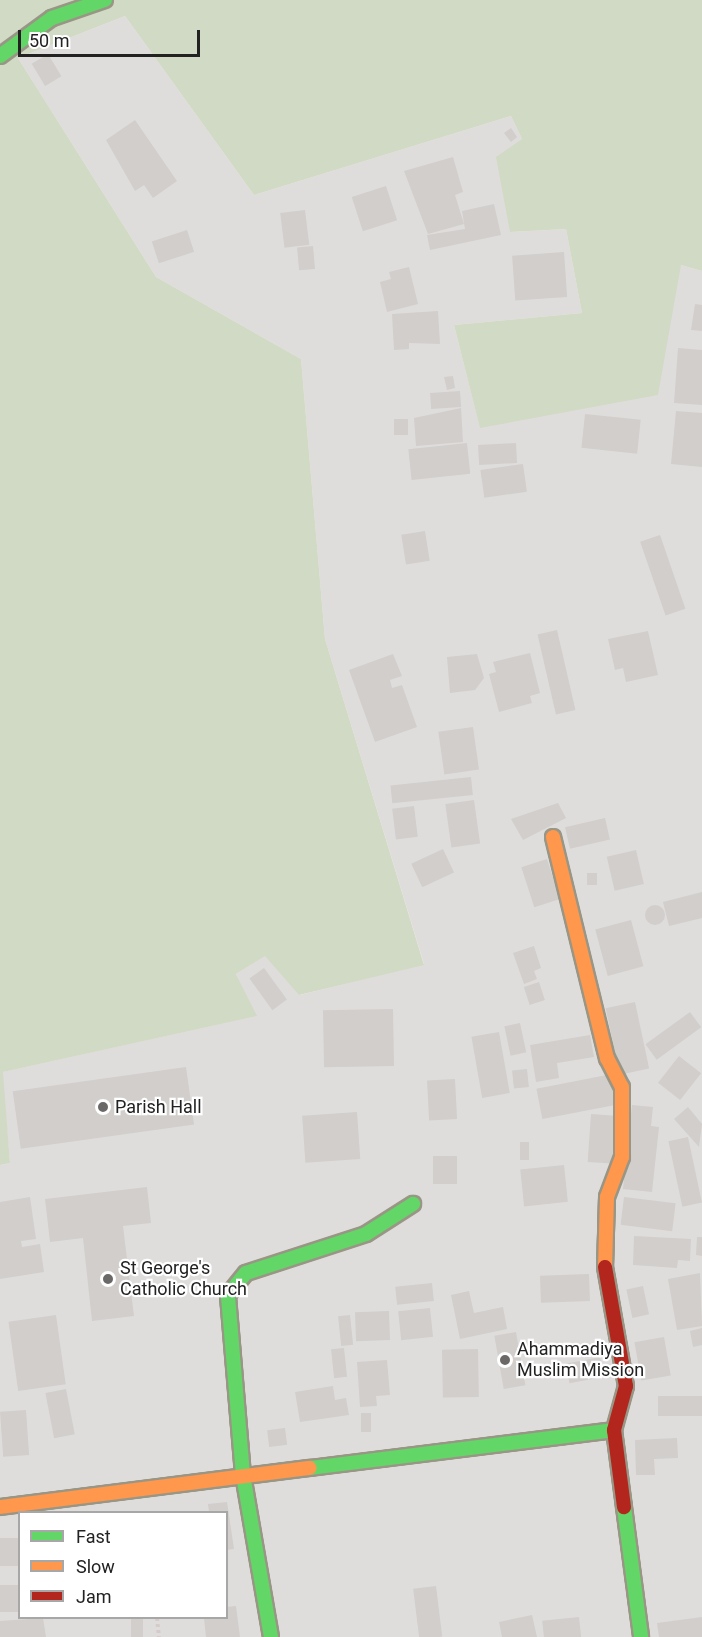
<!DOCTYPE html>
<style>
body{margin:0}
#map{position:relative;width:702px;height:1637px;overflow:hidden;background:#f0edeb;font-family:Roboto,sans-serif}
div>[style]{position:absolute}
.residential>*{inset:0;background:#dfdddc}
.forest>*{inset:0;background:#d1dac4}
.building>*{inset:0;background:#d1cecc;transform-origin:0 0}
.round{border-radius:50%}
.path>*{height:4px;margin-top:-2px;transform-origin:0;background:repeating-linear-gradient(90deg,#d6cbcb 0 3px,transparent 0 6px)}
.roads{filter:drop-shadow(2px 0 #999685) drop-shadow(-2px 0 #999685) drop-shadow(0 2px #999685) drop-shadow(0 -2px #999685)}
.fast>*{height:14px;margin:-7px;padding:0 7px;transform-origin:7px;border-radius:7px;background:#63d668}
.slow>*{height:14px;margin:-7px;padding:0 7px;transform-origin:7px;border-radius:7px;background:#ff974d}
.jam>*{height:14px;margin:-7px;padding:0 7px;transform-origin:7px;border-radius:7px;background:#b3261e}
.dots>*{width:16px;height:16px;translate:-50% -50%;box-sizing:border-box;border:3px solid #fff;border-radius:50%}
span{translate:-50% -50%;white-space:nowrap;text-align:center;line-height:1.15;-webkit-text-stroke:4.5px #fff;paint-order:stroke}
.poi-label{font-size:18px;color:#222}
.left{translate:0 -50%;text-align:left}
.legend{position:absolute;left:18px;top:1511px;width:210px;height:108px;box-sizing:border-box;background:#fff;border:2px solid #a7a7a7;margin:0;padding:8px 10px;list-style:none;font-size:18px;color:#222}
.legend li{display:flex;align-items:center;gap:12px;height:30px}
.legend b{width:30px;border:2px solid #a7a7a7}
.scale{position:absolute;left:18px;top:30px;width:182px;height:27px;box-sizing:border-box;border:3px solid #222;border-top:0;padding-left:8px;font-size:18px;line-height:21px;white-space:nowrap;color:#222;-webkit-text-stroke:4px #fff;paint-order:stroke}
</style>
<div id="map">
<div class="residential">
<div style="clip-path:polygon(evenodd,125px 16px,254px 195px,511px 116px,522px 139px,510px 232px,566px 229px,582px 313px,454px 325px,480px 427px,681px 265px,702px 271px,702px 1637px,0 1637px,0 1165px,10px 1163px,2px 1072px,256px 1016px,236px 974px,265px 955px,300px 995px,424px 964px,325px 639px,301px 359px,156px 277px,18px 58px,125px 16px,20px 1512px,226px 1512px,226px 1618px,20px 1618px,20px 1512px)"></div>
</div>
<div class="forest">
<div style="clip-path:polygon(0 0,702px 0,702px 271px,681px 265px,658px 395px,480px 428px,454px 325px,582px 313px,566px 229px,510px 232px,496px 157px,522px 139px,511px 116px,254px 195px,125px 16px,18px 58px,156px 277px,301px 359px,325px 639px,424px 965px,299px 995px,265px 956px,236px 974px,257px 1016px,3px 1072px,10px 1163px,0 1165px)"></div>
</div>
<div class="building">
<div style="left:48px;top:54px;width:26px;height:19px;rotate:59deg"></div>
<div style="clip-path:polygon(135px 120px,177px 181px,153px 198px,144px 185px,135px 191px,106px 140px)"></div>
<div style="clip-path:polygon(511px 128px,517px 137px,511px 142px,504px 133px)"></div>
<div style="clip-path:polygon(453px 157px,463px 192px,455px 195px,464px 224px,428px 234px,404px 171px)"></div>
<div style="left:386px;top:186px;width:36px;height:36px;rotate:72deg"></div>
<div style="clip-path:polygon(494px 204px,501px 235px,430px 250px,427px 235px,465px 229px,462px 211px)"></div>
<div style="left:305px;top:210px;width:35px;height:25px;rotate:83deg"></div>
<div style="left:187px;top:230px;width:23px;height:37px;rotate:72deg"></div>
<div style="left:313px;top:246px;width:23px;height:16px;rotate:85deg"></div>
<div style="left:564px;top:252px;width:45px;height:52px;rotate:86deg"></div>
<div style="clip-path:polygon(409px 267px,418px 304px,387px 312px,380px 282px,391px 279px,389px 272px)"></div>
<div style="clip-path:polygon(695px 304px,702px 305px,702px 331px,691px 330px)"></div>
<div style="clip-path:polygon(438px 311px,440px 344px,409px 343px,409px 349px,394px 350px,392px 314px)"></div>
<div style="clip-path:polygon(678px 348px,702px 350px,702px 405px,674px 403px)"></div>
<div style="clip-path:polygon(453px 376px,455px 388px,447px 390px,444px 377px)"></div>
<div style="left:460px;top:391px;width:16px;height:30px;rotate:86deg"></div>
<div style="clip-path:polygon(461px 408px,463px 442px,416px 446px,414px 418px)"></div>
<div style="clip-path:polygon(676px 411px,702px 413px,702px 467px,671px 464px)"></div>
<div style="left:585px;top:414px;width:56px;height:34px;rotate:6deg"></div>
<div style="left:394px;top:419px;width:14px;height:16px"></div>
<div style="left:467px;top:443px;width:31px;height:59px;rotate:84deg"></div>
<div style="left:516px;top:443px;width:20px;height:38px;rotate:87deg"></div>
<div style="left:523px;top:464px;width:28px;height:43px;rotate:82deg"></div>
<div style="left:425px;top:531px;width:30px;height:24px;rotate:81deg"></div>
<div style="left:660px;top:535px;width:78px;height:21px;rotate:71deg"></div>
<div style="left:557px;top:630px;width:82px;height:20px;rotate:77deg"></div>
<div style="clip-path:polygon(648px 631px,658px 675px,626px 682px,623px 668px,615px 670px,608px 639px)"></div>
<div style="clip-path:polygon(530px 653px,540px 693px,530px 696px,532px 703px,499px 712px,489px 674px,496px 672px,493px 662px)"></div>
<div style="clip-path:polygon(393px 654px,402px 676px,390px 680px,392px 688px,402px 685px,417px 727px,375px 742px,349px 670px)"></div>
<div style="clip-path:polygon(477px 654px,484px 678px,475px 690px,450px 693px,447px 657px)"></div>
<div style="left:473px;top:727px;width:43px;height:35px;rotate:82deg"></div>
<div style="left:471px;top:777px;width:18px;height:81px;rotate:84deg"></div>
<div style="left:474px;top:800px;width:44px;height:29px;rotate:82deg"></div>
<div style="clip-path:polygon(558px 803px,566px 818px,523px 840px,511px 819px)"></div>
<div style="left:414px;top:806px;width:31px;height:22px;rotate:83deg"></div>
<div style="left:605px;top:818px;width:22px;height:41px;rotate:77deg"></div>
<div style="left:443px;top:849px;width:26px;height:35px;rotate:65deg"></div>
<div style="left:636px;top:850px;width:35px;height:30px;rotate:77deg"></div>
<div style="left:547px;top:859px;width:42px;height:27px;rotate:72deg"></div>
<div style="left:587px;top:873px;width:10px;height:12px"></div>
<div style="clip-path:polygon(702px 892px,702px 918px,669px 926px,663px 902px)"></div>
<div class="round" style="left:645px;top:905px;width:20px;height:20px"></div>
<div style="left:631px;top:920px;width:48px;height:37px;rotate:75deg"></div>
<div style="clip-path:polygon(534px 946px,541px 968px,534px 971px,537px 979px,524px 984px,513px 953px)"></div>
<div style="left:264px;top:968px;width:39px;height:18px;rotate:54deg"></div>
<div style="left:539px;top:982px;width:19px;height:16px;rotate:72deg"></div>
<div style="left:635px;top:1002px;width:68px;height:30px;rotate:78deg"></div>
<div style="left:393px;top:1009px;width:57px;height:70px;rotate:89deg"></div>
<div style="left:690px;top:1012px;width:19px;height:55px;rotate:54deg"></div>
<div style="left:520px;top:1023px;width:30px;height:16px;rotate:78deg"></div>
<div style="left:499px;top:1032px;width:62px;height:28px;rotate:80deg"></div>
<div style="clip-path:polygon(590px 1035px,594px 1057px,557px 1063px,559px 1078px,536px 1082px,530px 1045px)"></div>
<div style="left:679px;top:1056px;width:28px;height:34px;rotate:38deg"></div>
<div style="left:186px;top:1067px;width:58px;height:175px;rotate:82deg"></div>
<div style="left:527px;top:1069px;width:18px;height:15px;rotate:84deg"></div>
<div style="left:612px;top:1074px;width:31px;height:77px;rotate:79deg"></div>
<div style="left:455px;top:1079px;width:40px;height:28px;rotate:87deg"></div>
<div style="clip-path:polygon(632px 1105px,653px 1107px,651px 1126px,659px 1127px,652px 1192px,623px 1189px)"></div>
<div style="clip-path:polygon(688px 1107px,702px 1124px,699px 1147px,674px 1119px)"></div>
<div style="left:357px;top:1112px;width:47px;height:55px;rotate:86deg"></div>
<div style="left:591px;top:1114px;width:28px;height:48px;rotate:4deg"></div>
<div style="left:688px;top:1137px;width:67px;height:20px;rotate:78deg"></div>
<div style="left:520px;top:1142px;width:9px;height:18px"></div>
<div style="left:433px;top:1156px;width:24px;height:28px"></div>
<div style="left:564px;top:1165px;width:37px;height:44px;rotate:84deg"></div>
<div style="clip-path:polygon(147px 1187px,151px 1223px,123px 1226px,134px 1316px,92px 1321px,83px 1238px,50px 1242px,45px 1199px)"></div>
<div style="clip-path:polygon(30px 1197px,36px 1239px,21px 1241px,22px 1247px,40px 1244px,44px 1272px,0 1279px,0 1202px)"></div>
<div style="left:624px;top:1197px;width:52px;height:28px;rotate:7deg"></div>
<div style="clip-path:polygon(634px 1236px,691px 1239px,690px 1261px,678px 1260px,677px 1268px,633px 1265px)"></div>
<div style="clip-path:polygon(697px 1237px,702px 1237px,702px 1256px,696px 1255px)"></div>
<div style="clip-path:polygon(700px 1273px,702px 1326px,677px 1330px,668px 1279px)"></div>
<div style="left:589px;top:1274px;width:27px;height:49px;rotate:88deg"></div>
<div style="left:432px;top:1283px;width:18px;height:37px;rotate:84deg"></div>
<div style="left:643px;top:1286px;width:29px;height:17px;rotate:78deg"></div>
<div style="clip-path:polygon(469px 1291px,474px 1313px,503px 1307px,507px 1329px,460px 1339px,451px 1295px)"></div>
<div style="left:430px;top:1308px;width:29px;height:32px;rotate:84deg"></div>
<div style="left:389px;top:1311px;width:29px;height:34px;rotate:88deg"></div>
<div style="left:56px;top:1315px;width:70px;height:48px;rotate:82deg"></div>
<div style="left:350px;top:1315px;width:30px;height:12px;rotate:84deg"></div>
<div style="clip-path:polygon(702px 1328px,702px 1345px,693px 1347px,690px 1331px)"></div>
<div style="left:516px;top:1332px;width:54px;height:22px;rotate:80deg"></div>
<div style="left:664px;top:1337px;width:39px;height:30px;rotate:80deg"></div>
<div style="left:344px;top:1348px;width:29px;height:13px;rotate:84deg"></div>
<div style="left:478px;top:1349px;width:48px;height:36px;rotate:89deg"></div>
<div style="left:600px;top:1357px;width:20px;height:35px;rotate:79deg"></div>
<div style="clip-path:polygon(387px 1360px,390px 1395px,376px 1396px,377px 1406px,360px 1407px,357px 1362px)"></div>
<div style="clip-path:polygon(333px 1386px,335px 1400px,346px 1398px,349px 1415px,300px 1422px,295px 1392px)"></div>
<div style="left:66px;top:1389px;width:46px;height:21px;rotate:79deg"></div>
<div style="left:702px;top:1396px;width:20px;height:44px;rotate:90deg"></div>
<div style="left:26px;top:1410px;width:45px;height:26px;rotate:86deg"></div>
<div style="left:361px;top:1413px;width:10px;height:19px"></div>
<div style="left:285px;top:1428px;width:17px;height:18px;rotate:83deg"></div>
<div style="clip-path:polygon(677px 1438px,678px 1458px,654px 1459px,655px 1475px,636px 1475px,635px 1440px)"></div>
<div style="clip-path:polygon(227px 1502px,234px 1549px,226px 1550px,226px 1512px,209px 1512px,208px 1504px)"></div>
<div style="left:20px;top:1538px;width:28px;height:20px;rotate:90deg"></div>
<div style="left:20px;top:1585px;width:27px;height:20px;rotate:90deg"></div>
<div style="left:436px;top:1586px;width:51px;height:23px;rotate:83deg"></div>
<div style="clip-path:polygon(236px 1606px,240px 1637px,206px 1637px,204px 1618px,226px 1618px,226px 1607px)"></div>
<div style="clip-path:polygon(532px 1615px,537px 1637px,502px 1637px,499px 1622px)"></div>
<div style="left:579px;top:1617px;width:20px;height:37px;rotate:84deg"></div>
<div style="clip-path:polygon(702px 1617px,702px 1637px,659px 1637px,657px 1623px)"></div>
<div style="clip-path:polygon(43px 1618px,46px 1637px,0 1637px,0 1621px)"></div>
<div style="left:131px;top:1618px;width:12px;height:19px"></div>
</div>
<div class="path">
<div style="left:157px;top:1618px;width:19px;rotate:84deg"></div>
</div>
<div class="roads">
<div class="fast">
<div style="left:0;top:56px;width:64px;rotate:-36.2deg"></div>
<div style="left:52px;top:18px;width:56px;rotate:-18.8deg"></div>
<div style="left:310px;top:1468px;width:306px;rotate:-7.1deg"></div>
<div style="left:624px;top:1507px;width:131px;rotate:82.5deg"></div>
<div style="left:271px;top:1637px;width:164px;rotate:-99.8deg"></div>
<div style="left:243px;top:1475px;width:181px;rotate:-94.8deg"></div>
<div style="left:228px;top:1295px;width:28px;rotate:-51deg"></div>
<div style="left:246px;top:1273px;width:126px;rotate:-18deg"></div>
<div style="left:366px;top:1234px;width:56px;rotate:-32.6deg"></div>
</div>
<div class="slow">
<div style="left:553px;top:837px;width:228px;rotate:76.3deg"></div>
<div style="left:607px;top:1058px;width:33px;rotate:63deg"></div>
<div style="left:622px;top:1087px;width:70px;rotate:90deg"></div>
<div style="left:622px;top:1157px;width:43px;rotate:110.6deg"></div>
<div style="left:607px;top:1197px;width:70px;rotate:91.6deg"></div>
<div style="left:0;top:1507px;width:312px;rotate:-7.2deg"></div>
</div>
<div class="jam">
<div style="left:605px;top:1267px;width:121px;rotate:80deg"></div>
<div style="left:626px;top:1386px;width:46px;rotate:105.3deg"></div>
<div style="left:614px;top:1430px;width:78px;rotate:82.6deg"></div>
</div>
</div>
<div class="dots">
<div style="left:103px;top:1107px;background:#6a6968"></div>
<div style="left:108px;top:1279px;background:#6a6968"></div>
<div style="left:505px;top:1360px;background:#6a6968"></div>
</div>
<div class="poi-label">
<span class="left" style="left:115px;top:1107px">Parish Hall</span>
<span class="left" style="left:120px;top:1279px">St George's<br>Catholic Church</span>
<span class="left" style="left:517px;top:1360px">Ahammadiya<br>Muslim Mission</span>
</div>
<ul class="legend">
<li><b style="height:8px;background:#63d668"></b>Fast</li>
<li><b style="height:8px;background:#ff974d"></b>Slow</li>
<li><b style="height:8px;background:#b3261e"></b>Jam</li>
</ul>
<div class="scale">50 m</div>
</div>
